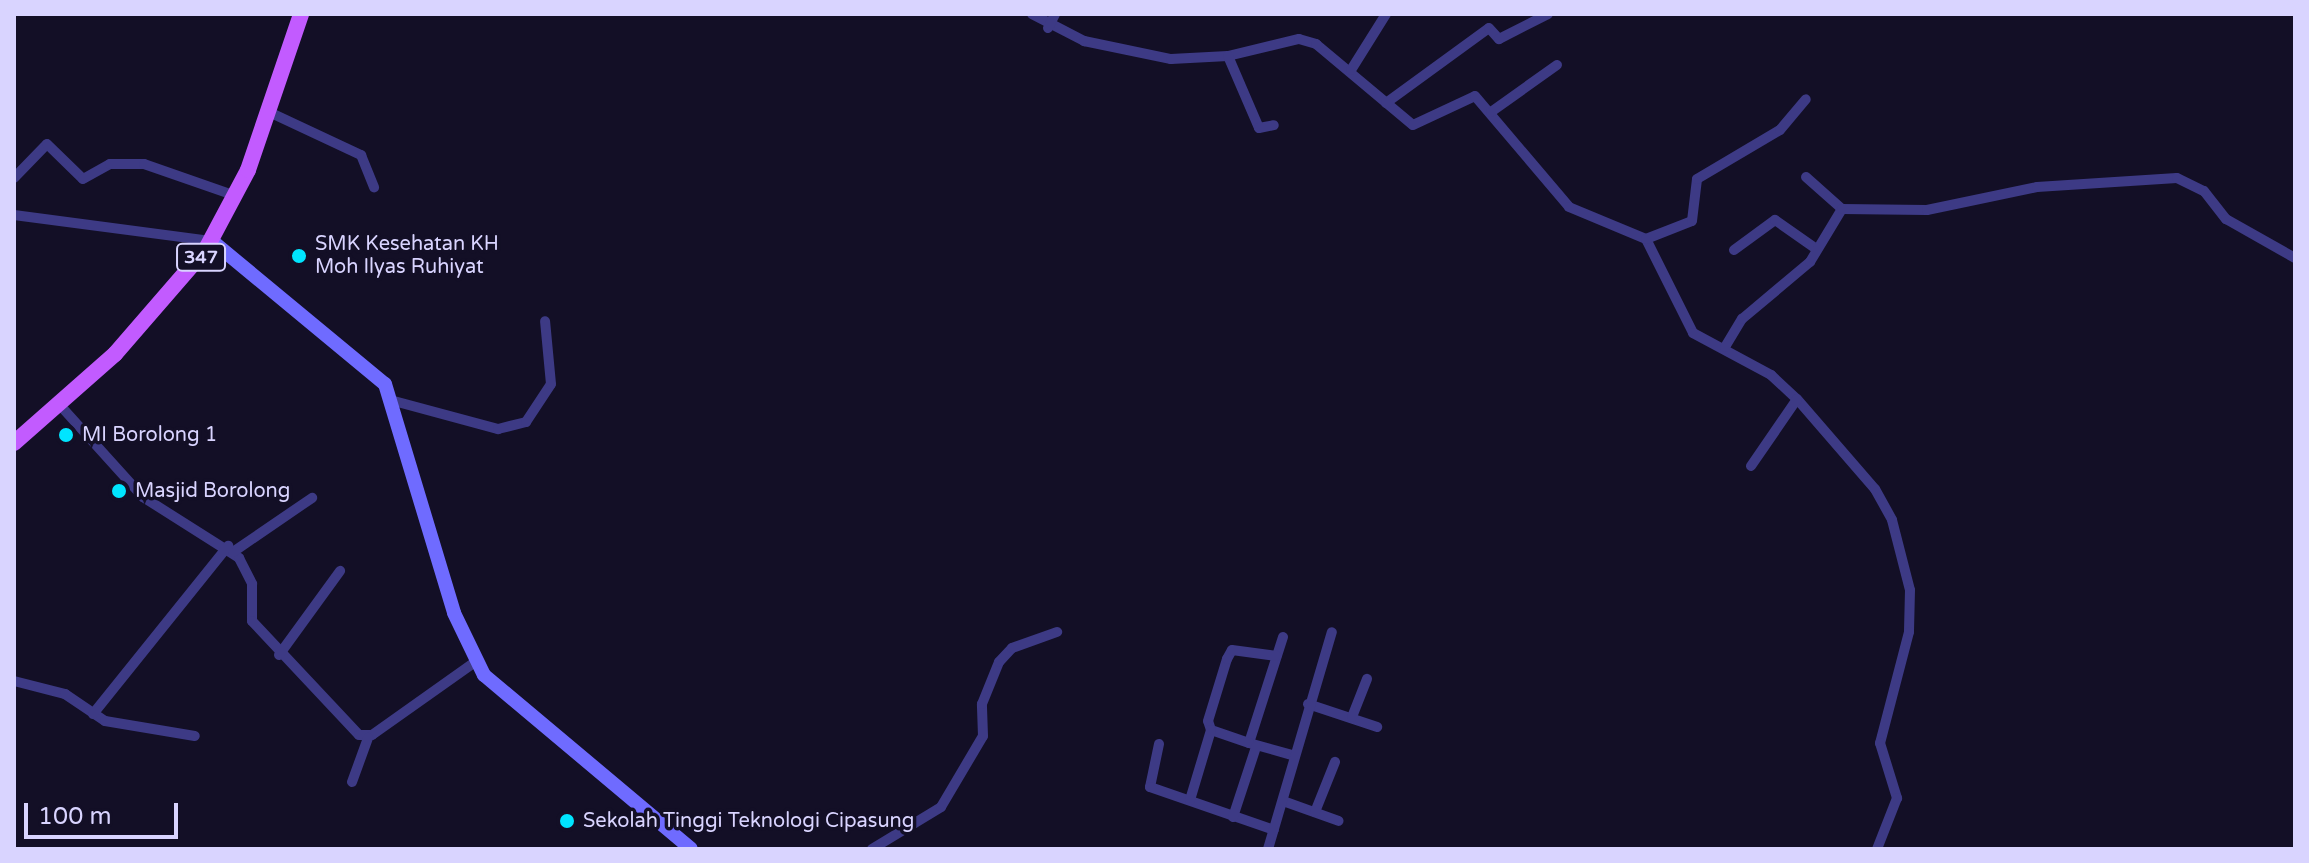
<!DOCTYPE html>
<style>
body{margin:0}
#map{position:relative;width:2309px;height:863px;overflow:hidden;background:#130f26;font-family:"Varela Round",sans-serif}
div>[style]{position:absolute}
.minor>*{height:10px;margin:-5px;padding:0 5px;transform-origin:5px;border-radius:5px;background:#3d3a85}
.secondary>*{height:14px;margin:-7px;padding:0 7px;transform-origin:7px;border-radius:7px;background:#6f6bff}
.primary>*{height:16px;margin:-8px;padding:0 8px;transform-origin:8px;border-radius:8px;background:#c25bff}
.dots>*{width:22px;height:22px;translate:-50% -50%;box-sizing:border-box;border:4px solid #130f26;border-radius:50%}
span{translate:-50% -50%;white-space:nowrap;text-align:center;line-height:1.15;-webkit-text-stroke:7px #130f26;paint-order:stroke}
.shield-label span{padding:2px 6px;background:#130f26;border:2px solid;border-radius:6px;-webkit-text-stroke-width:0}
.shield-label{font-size:18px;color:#d9d4ff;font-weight:700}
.poi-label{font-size:20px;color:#d9d4ff}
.left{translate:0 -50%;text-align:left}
.frame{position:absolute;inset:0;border:16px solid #d9d4ff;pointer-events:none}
.scale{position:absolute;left:24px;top:803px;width:154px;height:36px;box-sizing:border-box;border:4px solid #d9d4ff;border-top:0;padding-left:10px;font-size:24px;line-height:28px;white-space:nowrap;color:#d9d4ff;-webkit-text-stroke:6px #130f26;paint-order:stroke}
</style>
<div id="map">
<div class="minor">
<div style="left:1032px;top:14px;width:59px;rotate:27.4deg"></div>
<div style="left:1084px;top:41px;width:89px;rotate:11.7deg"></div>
<div style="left:1171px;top:59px;width:57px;rotate:-3deg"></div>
<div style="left:1228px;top:56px;width:73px;rotate:-13.5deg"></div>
<div style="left:1299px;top:39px;width:18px;rotate:16deg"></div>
<div style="left:1316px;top:44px;width:126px;rotate:39.9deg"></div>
<div style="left:1413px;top:125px;width:68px;rotate:-25.1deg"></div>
<div style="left:1475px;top:96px;width:145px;rotate:49.7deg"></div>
<div style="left:1569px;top:207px;width:83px;rotate:22.6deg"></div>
<div style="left:1646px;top:239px;width:105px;rotate:63.4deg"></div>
<div style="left:1693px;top:333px;width:89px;rotate:28.3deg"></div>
<div style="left:1771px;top:375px;width:35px;rotate:43deg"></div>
<div style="left:1797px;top:399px;width:119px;rotate:49.1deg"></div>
<div style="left:1875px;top:489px;width:35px;rotate:61deg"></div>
<div style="left:1892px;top:520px;width:72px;rotate:75.6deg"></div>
<div style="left:1910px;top:590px;width:42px;rotate:91.4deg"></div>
<div style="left:1909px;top:632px;width:115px;rotate:104.6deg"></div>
<div style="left:1880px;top:743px;width:58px;rotate:72.8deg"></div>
<div style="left:1897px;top:798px;width:55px;rotate:111.4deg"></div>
<div style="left:1048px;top:28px;width:16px;rotate:-63deg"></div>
<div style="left:1228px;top:56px;width:78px;rotate:66.7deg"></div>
<div style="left:1259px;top:128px;width:15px;rotate:-11deg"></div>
<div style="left:1351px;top:70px;width:66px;rotate:-58deg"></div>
<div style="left:1386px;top:103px;width:127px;rotate:-36.1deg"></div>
<div style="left:1489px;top:28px;width:15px;rotate:48deg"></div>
<div style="left:1499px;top:39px;width:55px;rotate:-27deg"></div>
<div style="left:269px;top:112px;width:102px;rotate:25.1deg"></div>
<div style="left:361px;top:155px;width:35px;rotate:68deg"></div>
<div style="left:1491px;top:112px;width:81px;rotate:-35.5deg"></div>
<div style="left:1806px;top:177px;width:48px;rotate:41.6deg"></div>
<div style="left:14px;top:178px;width:47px;rotate:-45.9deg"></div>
<div style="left:47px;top:144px;width:50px;rotate:44.2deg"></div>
<div style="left:83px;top:179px;width:31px;rotate:-29deg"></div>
<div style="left:110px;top:164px;width:34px"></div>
<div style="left:144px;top:164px;width:97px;rotate:19.2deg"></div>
<div style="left:14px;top:215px;width:200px;rotate:7.5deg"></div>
<div style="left:1646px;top:239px;width:49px;rotate:-21.4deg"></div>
<div style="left:1692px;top:221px;width:42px;rotate:-83.2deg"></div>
<div style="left:1697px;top:179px;width:96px;rotate:-30.6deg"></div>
<div style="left:1780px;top:130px;width:40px;rotate:-50deg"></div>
<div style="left:1734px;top:250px;width:51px;rotate:-36.2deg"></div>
<div style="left:1775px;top:220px;width:49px;rotate:35deg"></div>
<div style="left:1725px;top:347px;width:33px;rotate:-59deg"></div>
<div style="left:1742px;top:319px;width:89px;rotate:-40deg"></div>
<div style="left:1810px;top:262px;width:62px;rotate:-58.9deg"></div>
<div style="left:1842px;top:209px;width:85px;rotate:0.7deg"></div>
<div style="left:1927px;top:210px;width:112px;rotate:-11.8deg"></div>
<div style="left:2037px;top:187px;width:140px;rotate:-3.7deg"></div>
<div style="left:2177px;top:178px;width:30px;rotate:26deg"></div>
<div style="left:2204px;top:191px;width:36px;rotate:52deg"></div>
<div style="left:2226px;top:219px;width:79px;rotate:29.5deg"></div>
<div style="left:394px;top:401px;width:108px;rotate:15.1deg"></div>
<div style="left:498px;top:429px;width:29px;rotate:-14deg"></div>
<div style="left:526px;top:422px;width:45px;rotate:-56.7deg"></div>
<div style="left:551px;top:384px;width:63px;rotate:-95.4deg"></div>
<div style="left:58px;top:403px;width:127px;rotate:47.9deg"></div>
<div style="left:143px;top:497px;width:114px;rotate:32.4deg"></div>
<div style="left:239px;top:558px;width:29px;rotate:63deg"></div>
<div style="left:252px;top:584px;width:37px;rotate:90deg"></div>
<div style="left:252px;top:621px;width:156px;rotate:46.8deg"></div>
<div style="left:359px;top:735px;width:13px"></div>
<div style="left:372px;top:735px;width:126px;rotate:-35.3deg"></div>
<div style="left:1751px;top:466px;width:81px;rotate:-55.5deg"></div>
<div style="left:233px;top:552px;width:96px;rotate:-34.4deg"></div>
<div style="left:1283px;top:637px;width:111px;rotate:107.8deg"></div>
<div style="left:1249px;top:743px;width:45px;rotate:15.6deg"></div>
<div style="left:279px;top:655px;width:104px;rotate:-54deg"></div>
<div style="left:14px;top:681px;width:53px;rotate:14.3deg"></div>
<div style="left:65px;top:694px;width:48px;rotate:34deg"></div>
<div style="left:105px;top:721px;width:91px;rotate:9.5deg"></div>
<div style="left:1308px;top:704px;width:73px;rotate:18.4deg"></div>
<div style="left:93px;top:714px;width:216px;rotate:-51.2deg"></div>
<div style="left:1352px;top:717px;width:41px;rotate:-68.5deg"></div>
<div style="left:1249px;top:743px;width:40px;rotate:-161.1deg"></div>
<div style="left:1211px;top:730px;width:9px;rotate:-108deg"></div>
<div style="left:1208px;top:721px;width:65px;rotate:-73deg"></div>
<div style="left:1227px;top:659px;width:10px;rotate:-61deg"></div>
<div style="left:1232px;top:650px;width:45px;rotate:7.6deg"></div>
<div style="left:1159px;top:744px;width:44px;rotate:101.8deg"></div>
<div style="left:1150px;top:787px;width:131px;rotate:19.1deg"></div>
<div style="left:352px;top:782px;width:47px;rotate:-70deg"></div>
<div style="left:1190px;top:800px;width:73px;rotate:-73.3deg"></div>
<div style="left:1283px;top:801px;width:59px;rotate:19.7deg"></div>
<div style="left:1315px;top:812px;width:54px;rotate:-68.2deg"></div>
<div style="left:1233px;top:817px;width:74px;rotate:-71.8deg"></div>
<div style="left:872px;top:849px;width:81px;rotate:-31.3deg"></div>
<div style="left:941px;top:807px;width:82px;rotate:-59.4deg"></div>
<div style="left:983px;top:736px;width:32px;rotate:-92deg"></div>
<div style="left:982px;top:704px;width:45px;rotate:-68deg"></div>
<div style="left:999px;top:662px;width:19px;rotate:-47deg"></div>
<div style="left:1012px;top:648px;width:48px;rotate:-19.6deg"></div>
<div style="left:1268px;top:849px;width:226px;rotate:-73.6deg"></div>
</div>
<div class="secondary">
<div style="left:212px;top:241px;width:224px;rotate:39.6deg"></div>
<div style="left:385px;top:384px;width:239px;rotate:73.2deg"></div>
<div style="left:454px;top:613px;width:69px;rotate:64.2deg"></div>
<div style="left:484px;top:675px;width:270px;rotate:40deg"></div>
</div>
<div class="primary">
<div style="left:14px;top:443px;width:135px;rotate:-41.4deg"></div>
<div style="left:115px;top:354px;width:139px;rotate:-49.1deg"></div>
<div style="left:206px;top:249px;width:89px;rotate:-62deg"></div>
<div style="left:248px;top:170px;width:165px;rotate:-71.2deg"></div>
</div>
<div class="dots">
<div style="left:299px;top:256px;background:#00e5ff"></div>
<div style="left:66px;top:435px;background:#00e5ff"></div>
<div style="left:119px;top:491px;background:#00e5ff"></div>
<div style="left:567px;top:821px;background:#00e5ff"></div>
</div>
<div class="shield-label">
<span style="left:201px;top:257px">347</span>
</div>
<div class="poi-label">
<span class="left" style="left:315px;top:256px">SMK Kesehatan KH<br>Moh Ilyas Ruhiyat</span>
<span class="left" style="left:82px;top:435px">MI Borolong 1</span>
<span class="left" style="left:135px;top:491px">Masjid Borolong</span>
<span class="left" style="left:583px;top:821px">Sekolah Tinggi Teknologi Cipasung</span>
</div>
<div class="frame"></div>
<div class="scale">100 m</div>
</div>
